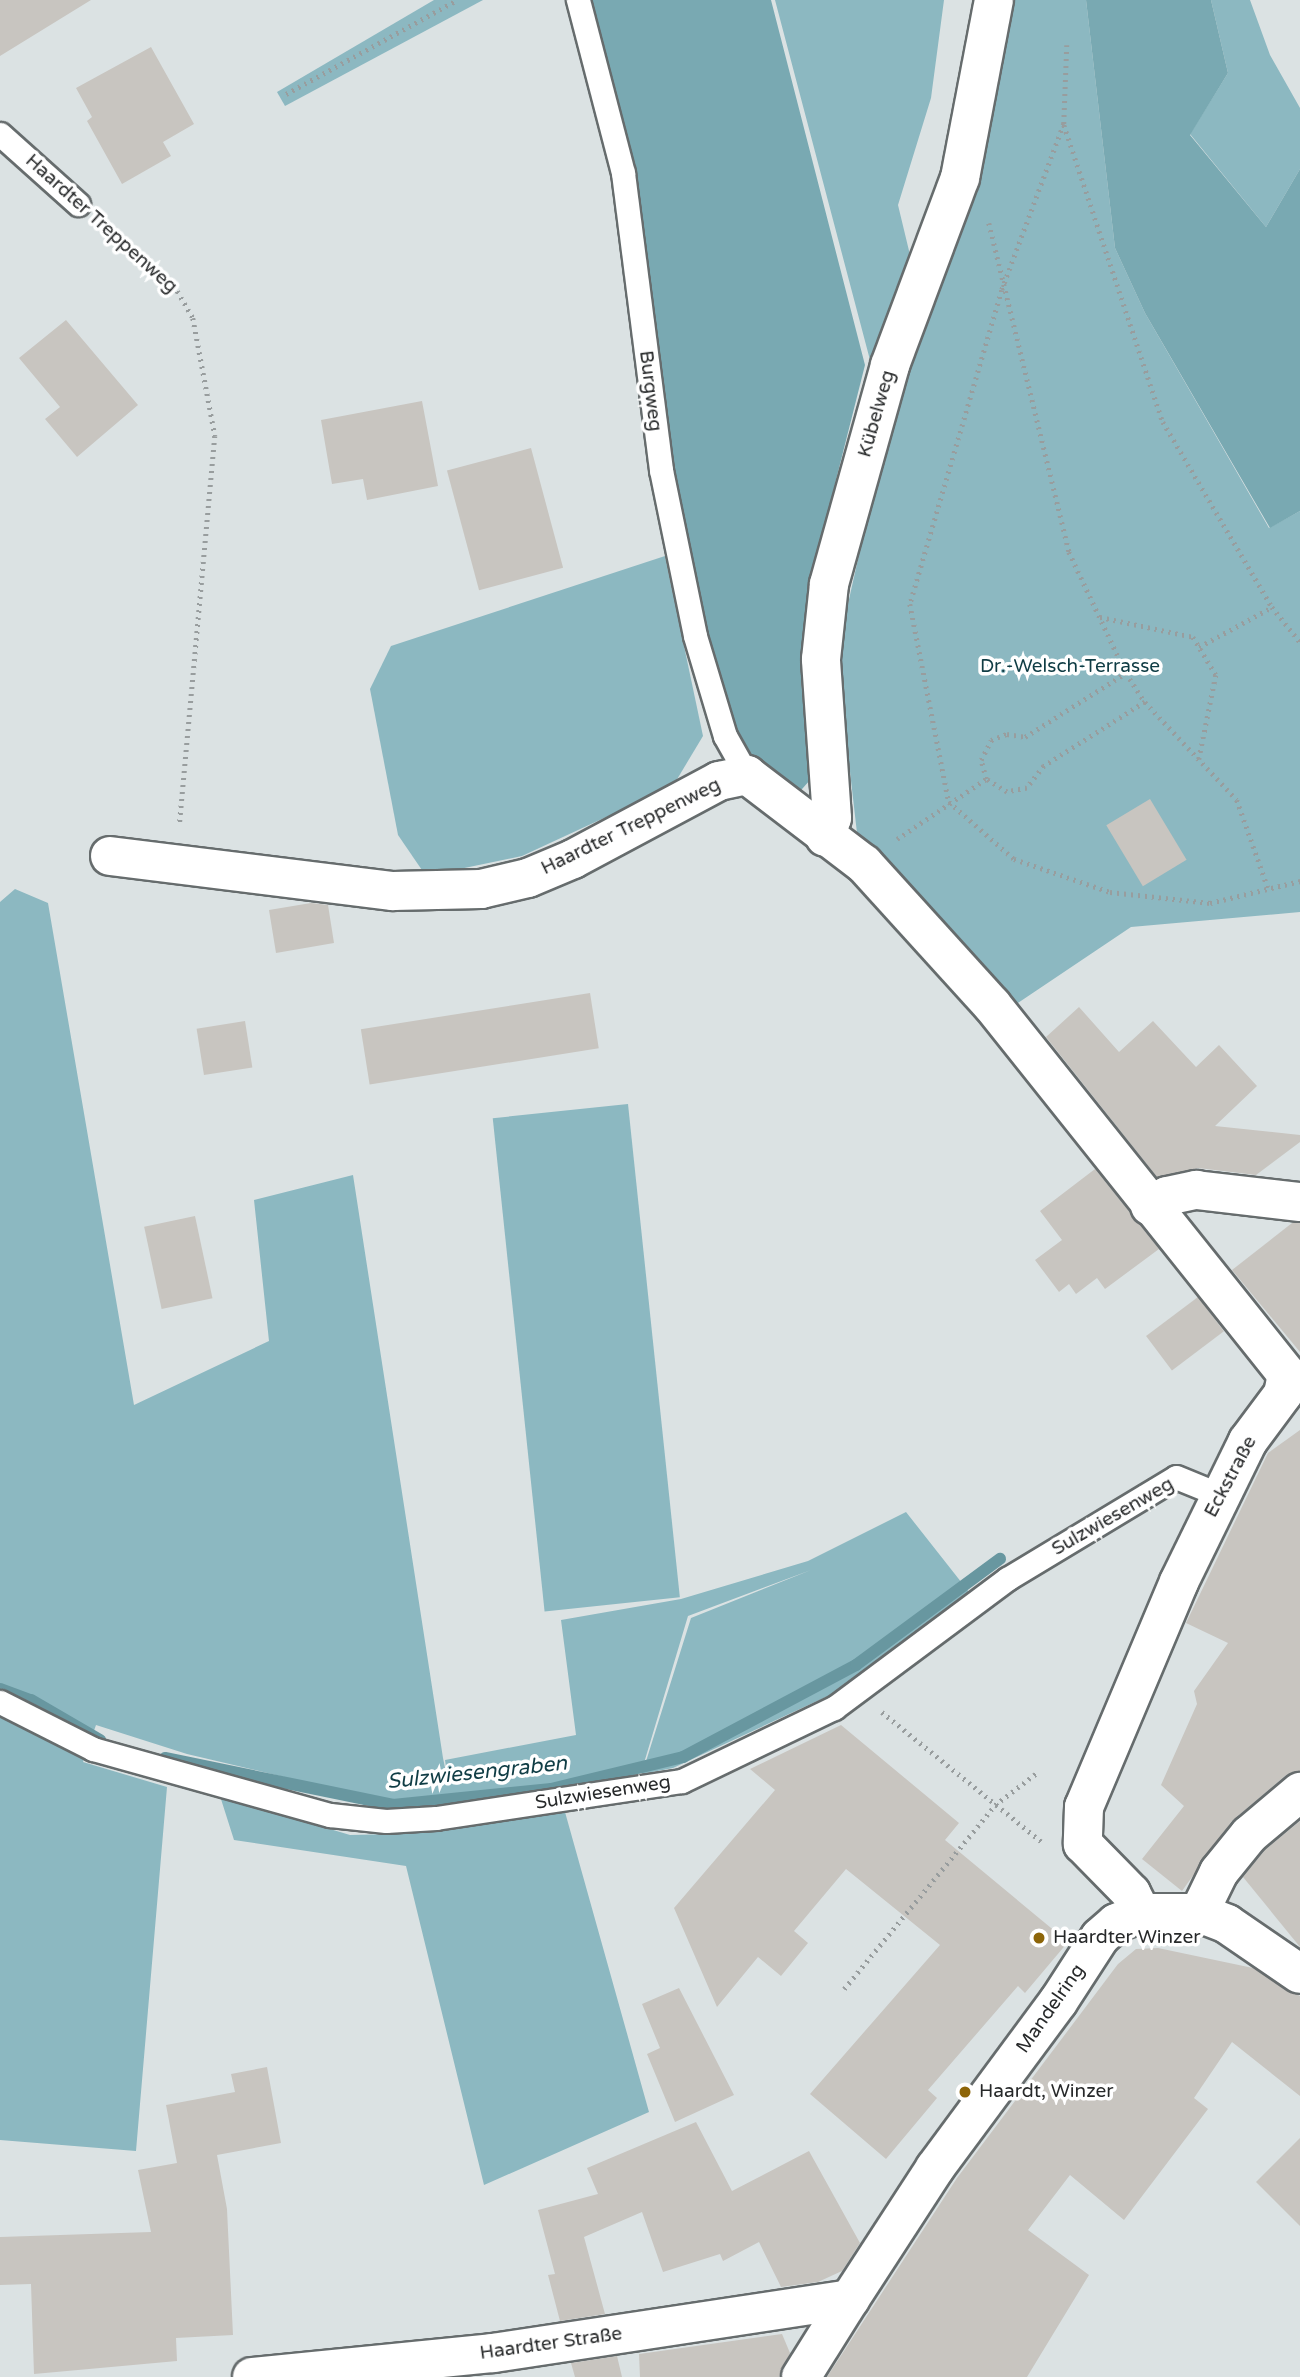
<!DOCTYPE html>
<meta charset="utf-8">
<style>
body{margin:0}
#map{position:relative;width:1300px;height:2377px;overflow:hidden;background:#dbe2e3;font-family:"Varela Round",sans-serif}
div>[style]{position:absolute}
.green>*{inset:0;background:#8cb8c1;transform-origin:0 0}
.forest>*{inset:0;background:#79a9b2}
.stream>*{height:12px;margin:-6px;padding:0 6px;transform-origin:6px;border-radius:6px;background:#6897a0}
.building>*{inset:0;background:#c8c5c0;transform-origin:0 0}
.path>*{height:4.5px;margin-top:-2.25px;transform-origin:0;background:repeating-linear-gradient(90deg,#989d9e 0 2px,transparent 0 7px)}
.roads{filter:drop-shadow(2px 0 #666c6d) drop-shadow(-2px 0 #666c6d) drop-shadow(0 2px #666c6d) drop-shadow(0 -2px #666c6d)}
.lane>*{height:23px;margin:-11.5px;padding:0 11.5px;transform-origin:11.5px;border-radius:11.5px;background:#fff}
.street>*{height:38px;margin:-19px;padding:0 19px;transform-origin:19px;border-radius:19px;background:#fff}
.secondary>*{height:38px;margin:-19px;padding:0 19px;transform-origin:19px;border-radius:19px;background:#fff}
.dots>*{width:19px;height:19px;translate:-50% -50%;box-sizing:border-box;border:4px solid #fff;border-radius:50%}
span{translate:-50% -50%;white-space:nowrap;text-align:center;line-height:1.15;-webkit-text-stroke:7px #fff;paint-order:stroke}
.street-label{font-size:19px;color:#27292a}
.park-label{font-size:19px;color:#0f3c44}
.poi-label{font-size:19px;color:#27292a}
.left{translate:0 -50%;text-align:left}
.water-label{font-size:21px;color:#103d45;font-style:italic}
</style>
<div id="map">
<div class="green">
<div style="clip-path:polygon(434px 0,483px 0,285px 106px,277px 92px)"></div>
<div style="clip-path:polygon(775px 0,944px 0,931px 98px,898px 205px,911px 259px,870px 360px)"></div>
<div style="clip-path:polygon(1008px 0,1086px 0,1115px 248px,1145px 313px,1269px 528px,1300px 511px,1300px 912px,1131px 927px,1009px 1009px,857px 833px,838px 667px,839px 644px,902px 363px)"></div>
<div style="clip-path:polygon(1211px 0,1250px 0,1270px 55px,1300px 108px,1300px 169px,1266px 227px,1190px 134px,1228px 73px)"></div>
<div style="clip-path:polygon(665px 556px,703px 736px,673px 786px,522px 856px,426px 876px,398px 835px,370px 689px,391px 646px)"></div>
<div style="clip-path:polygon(15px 889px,48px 903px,134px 1405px,269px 1341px,254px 1200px,353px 1175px,443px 1758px,449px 1787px,445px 1760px,576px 1735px,561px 1620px,681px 1599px,808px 1561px,906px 1512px,969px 1592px,830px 1695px,673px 1768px,642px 1774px,691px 1618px,811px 1570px,688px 1616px,644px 1763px,551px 1787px,394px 1803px,187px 1754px,96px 1725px,83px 1762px,167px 1787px,136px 2151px,0 2140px,0 902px)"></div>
<div style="left:628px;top:1104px;width:496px;height:136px;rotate:84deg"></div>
<div style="clip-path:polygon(220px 1796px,350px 1835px,398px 1834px,565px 1812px,649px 2112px,484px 2185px,406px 1866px,234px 1840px)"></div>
</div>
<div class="forest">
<div style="clip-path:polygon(591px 0,771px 0,865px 365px,810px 583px,801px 680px,810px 780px,795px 797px,740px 743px,718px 674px,670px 468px,639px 205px)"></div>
<div style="clip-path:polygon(1086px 0,1211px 0,1228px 73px,1190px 135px,1266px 227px,1300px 169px,1300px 511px,1270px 528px,1145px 313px,1115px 248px)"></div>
</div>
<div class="stream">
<div style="left:0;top:1689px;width:33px;rotate:20deg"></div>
<div style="left:31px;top:1700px;width:80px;rotate:30.1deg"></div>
<div style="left:165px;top:1758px;width:233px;rotate:11.6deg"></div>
<div style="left:393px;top:1805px;width:159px;rotate:-5.8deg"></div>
<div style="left:551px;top:1789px;width:136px;rotate:-13.6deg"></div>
<div style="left:683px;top:1757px;width:196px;rotate:-28deg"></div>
<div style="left:856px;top:1665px;width:179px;rotate:-36.4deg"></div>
</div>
<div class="building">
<div style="clip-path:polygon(0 0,91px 0,0 56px)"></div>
<div style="clip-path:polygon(151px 47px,194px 124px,163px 142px,171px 156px,122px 184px,87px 121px,92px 117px,76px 88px)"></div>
<div style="clip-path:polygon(66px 320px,138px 405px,77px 457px,45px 419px,60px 407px,19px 358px)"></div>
<div style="clip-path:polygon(422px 401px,438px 486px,367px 500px,363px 479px,332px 484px,321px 420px)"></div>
<div style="left:531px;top:448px;width:124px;height:87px;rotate:75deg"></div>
<div style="left:1150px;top:799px;width:71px;height:51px;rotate:59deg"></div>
<div style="clip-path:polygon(311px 903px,328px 905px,334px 943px,276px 953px,269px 910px)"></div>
<div style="left:590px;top:993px;width:56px;height:232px;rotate:81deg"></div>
<div style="clip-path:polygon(1079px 1007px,1119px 1052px,1153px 1021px,1196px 1067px,1219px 1045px,1257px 1086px,1215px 1126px,1300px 1135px,1300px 1142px,1256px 1175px,1198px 1168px,1157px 1177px,1046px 1037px)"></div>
<div style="left:245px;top:1021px;width:47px;height:49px;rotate:81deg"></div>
<div style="clip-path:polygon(1095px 1169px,1159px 1249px,1105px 1289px,1097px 1278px,1076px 1294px,1069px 1284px,1059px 1292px,1035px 1260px,1062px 1240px,1040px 1211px)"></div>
<div style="left:195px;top:1216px;width:84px;height:52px;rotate:78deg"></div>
<div style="clip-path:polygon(1292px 1223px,1300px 1223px,1300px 1352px,1232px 1270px)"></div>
<div style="left:1198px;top:1297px;width:43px;height:65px;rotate:53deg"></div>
<div style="clip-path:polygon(1300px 1430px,1300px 1771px,1286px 1775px,1232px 1821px,1182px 1891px,1142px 1859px,1184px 1806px,1161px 1785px,1197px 1704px,1194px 1691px,1228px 1643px,1186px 1623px,1268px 1453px)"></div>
<div style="clip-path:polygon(841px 1725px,959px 1823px,945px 1840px,1068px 1942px,1025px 1993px,1018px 1986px,928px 2090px,937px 2098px,886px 2159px,810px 2094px,940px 1945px,846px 1869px,794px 1931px,808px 1943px,781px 1976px,758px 1957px,717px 2007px,674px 1908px,775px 1790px,750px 1769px)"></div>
<div style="clip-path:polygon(1300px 1821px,1300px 1947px,1243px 1877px,1265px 1850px)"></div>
<div style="clip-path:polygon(1158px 1948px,1253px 1968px,1300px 1996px,1300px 2096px,1232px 2042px,1194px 2098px,1208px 2109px,1124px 2220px,1070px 2175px,1028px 2230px,1089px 2275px,1027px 2377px,827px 2377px,957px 2178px,1118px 1964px,1136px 1949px)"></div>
<div style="clip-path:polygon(679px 1988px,734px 2095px,675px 2122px,647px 2054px,660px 2048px,642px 2004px)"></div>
<div style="clip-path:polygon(267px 2067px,281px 2143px,217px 2155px,227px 2209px,233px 2335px,176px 2338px,177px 2361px,34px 2374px,31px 2284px,0 2285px,0 2237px,151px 2232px,138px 2170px,177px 2163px,166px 2105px,235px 2092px,231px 2074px)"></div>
<div style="clip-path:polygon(696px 2122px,732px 2191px,809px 2151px,860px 2243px,842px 2271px,818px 2282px,781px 2287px,759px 2242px,723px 2261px,720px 2254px,663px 2272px,642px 2212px,584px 2237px,605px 2314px,560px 2321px,548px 2275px,555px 2274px,538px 2210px,598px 2194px,587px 2168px)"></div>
<div style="clip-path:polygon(1300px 2138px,1300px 2226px,1256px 2182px)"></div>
<div style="clip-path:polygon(782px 2334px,790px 2353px,779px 2377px,640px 2377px,639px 2354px)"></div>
<div style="clip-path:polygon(617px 2356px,622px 2377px,575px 2377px,571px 2363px)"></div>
</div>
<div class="path">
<div style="left:1067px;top:45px;width:79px;rotate:92.2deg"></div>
<div style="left:1064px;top:124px;width:177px;rotate:110.5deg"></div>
<div style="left:1002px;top:290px;width:327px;rotate:106.3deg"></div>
<div style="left:910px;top:604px;width:202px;rotate:78.9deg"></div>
<div style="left:949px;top:802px;width:86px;rotate:41.2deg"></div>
<div style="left:1014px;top:859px;width:102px;rotate:19deg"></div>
<div style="left:1110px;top:892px;width:101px;rotate:6.3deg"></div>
<div style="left:1210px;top:903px;width:93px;rotate:-13.7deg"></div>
<div style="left:286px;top:94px;width:195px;rotate:-28.8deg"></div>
<div style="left:1064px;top:125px;width:313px;rotate:71.6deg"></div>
<div style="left:1163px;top:422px;width:215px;rotate:59.5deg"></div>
<div style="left:1272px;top:607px;width:45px;rotate:51.3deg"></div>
<div style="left:989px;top:223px;width:339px;rotate:76.3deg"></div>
<div style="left:1069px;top:552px;width:134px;rotate:64.8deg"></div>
<div style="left:1126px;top:673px;width:35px;rotate:57deg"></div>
<div style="left:1145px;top:702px;width:120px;rotate:147.6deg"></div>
<div style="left:1044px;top:766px;width:28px;rotate:128deg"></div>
<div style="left:1027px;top:788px;width:20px;rotate:169deg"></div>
<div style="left:1007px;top:792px;width:25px;rotate:-148deg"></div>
<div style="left:986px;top:779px;width:20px;rotate:-105deg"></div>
<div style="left:981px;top:760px;width:22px;rotate:-63deg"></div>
<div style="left:991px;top:740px;width:17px;rotate:-21deg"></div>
<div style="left:1007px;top:734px;width:18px;rotate:9deg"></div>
<div style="left:1025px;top:737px;width:120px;rotate:-32.4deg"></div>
<div style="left:101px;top:224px;width:95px;rotate:39.9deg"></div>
<div style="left:174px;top:285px;width:38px;rotate:60deg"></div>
<div style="left:193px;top:318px;width:120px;rotate:79.4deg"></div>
<div style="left:215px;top:436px;width:390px;rotate:95.2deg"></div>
<div style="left:1100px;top:617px;width:95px;rotate:12.1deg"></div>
<div style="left:1193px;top:637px;width:44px;rotate:58.8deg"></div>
<div style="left:1216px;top:675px;width:86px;rotate:101.4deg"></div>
<div style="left:1199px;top:647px;width:83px;rotate:-28.7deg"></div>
<div style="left:1145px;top:702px;width:134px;rotate:46.8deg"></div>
<div style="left:1237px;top:800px;width:93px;rotate:70.6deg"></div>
<div style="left:897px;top:839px;width:107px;rotate:-34deg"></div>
<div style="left:882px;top:1712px;width:208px;rotate:39.1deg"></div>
<div style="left:844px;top:1989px;width:238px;rotate:-50.6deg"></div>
<div style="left:995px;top:1805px;width:54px;rotate:-37.5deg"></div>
</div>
<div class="roads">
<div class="lane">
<div style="left:578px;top:0;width:179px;rotate:75.4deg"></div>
<div style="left:623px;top:173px;width:299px;rotate:82.7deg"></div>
<div style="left:661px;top:470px;width:169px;rotate:78.4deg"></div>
<div style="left:695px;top:636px;width:104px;rotate:73.3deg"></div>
<div style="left:725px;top:736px;width:45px;rotate:60.6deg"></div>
<div style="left:0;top:134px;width:105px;rotate:41.9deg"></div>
<div style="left:0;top:1702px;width:104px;rotate:26.8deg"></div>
<div style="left:93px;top:1749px;width:246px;rotate:15.6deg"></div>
<div style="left:330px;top:1815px;width:56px;rotate:6.1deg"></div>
<div style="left:386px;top:1821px;width:50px;rotate:-3.4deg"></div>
<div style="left:436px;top:1818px;width:249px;rotate:-8.6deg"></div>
<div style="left:682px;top:1781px;width:169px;rotate:-25.7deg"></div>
<div style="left:834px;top:1708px;width:216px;rotate:-36.7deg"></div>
<div style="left:1007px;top:1579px;width:197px;rotate:-31.1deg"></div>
<div style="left:1176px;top:1477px;width:48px;rotate:22.2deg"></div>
</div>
<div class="street">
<div style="left:825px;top:837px;width:20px;rotate:-70deg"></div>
<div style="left:832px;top:818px;width:159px;rotate:-94deg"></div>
<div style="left:821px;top:659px;width:75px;rotate:-83.9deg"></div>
<div style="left:829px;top:584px;width:227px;rotate:-74.4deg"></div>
<div style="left:890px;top:365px;width:200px;rotate:-69.5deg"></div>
<div style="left:960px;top:178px;width:181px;rotate:-79.2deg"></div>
<div style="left:110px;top:856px;width:285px;rotate:7.1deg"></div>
<div style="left:393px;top:891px;width:88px;rotate:-1.3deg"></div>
<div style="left:481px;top:889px;width:48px;rotate:-13.2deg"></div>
<div style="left:528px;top:878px;width:49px;rotate:-22.9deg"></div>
<div style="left:573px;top:859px;width:166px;rotate:-28.1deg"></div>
<div style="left:719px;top:781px;width:29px;rotate:-12deg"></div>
<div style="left:747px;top:775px;width:147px;rotate:37.3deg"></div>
<div style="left:864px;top:864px;width:190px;rotate:47.8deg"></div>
<div style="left:992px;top:1005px;width:472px;rotate:51.4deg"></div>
<div style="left:1287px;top:1374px;width:20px;rotate:101deg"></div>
<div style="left:1283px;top:1394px;width:59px;rotate:126.7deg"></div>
<div style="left:1248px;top:1441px;width:157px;rotate:116.1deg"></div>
<div style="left:1179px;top:1582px;width:244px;rotate:112.9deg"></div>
<div style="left:1084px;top:1807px;width:37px;rotate:92deg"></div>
<div style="left:1083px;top:1844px;width:69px;rotate:45.6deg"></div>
<div style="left:1131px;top:1893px;width:22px;rotate:63deg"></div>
<div style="left:1150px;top:1206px;width:20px;rotate:-30deg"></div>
<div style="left:1167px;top:1196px;width:30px;rotate:-12deg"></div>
<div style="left:1196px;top:1190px;width:105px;rotate:6.6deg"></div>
<div style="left:1199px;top:1913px;width:46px;rotate:-64deg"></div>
<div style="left:1219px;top:1872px;width:48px;rotate:-51deg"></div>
<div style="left:1249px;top:1835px;width:67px;rotate:-40.1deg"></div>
<div style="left:801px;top:2377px;width:92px;rotate:-57.9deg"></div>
</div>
<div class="secondary">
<div style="left:252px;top:2377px;width:242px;rotate:-5.7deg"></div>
<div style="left:493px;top:2353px;width:361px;rotate:-8.6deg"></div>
<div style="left:850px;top:2299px;width:156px;rotate:-57deg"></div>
<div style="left:935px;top:2168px;width:207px;rotate:-53.5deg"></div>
<div style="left:1058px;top:2002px;width:77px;rotate:-57.1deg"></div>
<div style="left:1100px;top:1937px;width:21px;rotate:-41deg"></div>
<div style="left:1116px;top:1923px;width:27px;rotate:-22deg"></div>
<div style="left:1141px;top:1913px;width:58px"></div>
<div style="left:1199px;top:1913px;width:30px;rotate:21deg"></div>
<div style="left:1227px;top:1924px;width:88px;rotate:34.4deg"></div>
</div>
</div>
<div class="dots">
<div style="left:1039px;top:1938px;background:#8d6509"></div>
<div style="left:965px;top:2092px;background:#8d6509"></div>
</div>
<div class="street-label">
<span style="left:101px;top:224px;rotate:42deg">Haardter Treppenweg</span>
<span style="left:650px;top:391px;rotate:83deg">Burgweg</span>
<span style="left:877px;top:414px;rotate:-74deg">Kübelweg</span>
<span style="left:631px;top:827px;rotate:-26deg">Haardter Treppenweg</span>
<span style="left:1231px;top:1477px;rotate:-62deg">Eckstraße</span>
<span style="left:1113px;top:1517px;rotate:-30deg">Sulzwiesenweg</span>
<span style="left:603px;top:1793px;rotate:-9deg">Sulzwiesenweg</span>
<span style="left:1051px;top:2009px;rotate:-55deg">Mandelring</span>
<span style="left:551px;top:2344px;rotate:-8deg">Haardter Straße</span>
</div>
<div class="park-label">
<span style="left:1070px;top:667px">Dr.-Welsch-Terrasse</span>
</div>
<div class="poi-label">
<span class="left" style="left:1053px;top:1938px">Haardter Winzer</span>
<span class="left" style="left:979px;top:2092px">Haardt, Winzer</span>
</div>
<div class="water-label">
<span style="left:477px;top:1773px;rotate:-6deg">Sulzwiesengraben</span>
</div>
</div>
